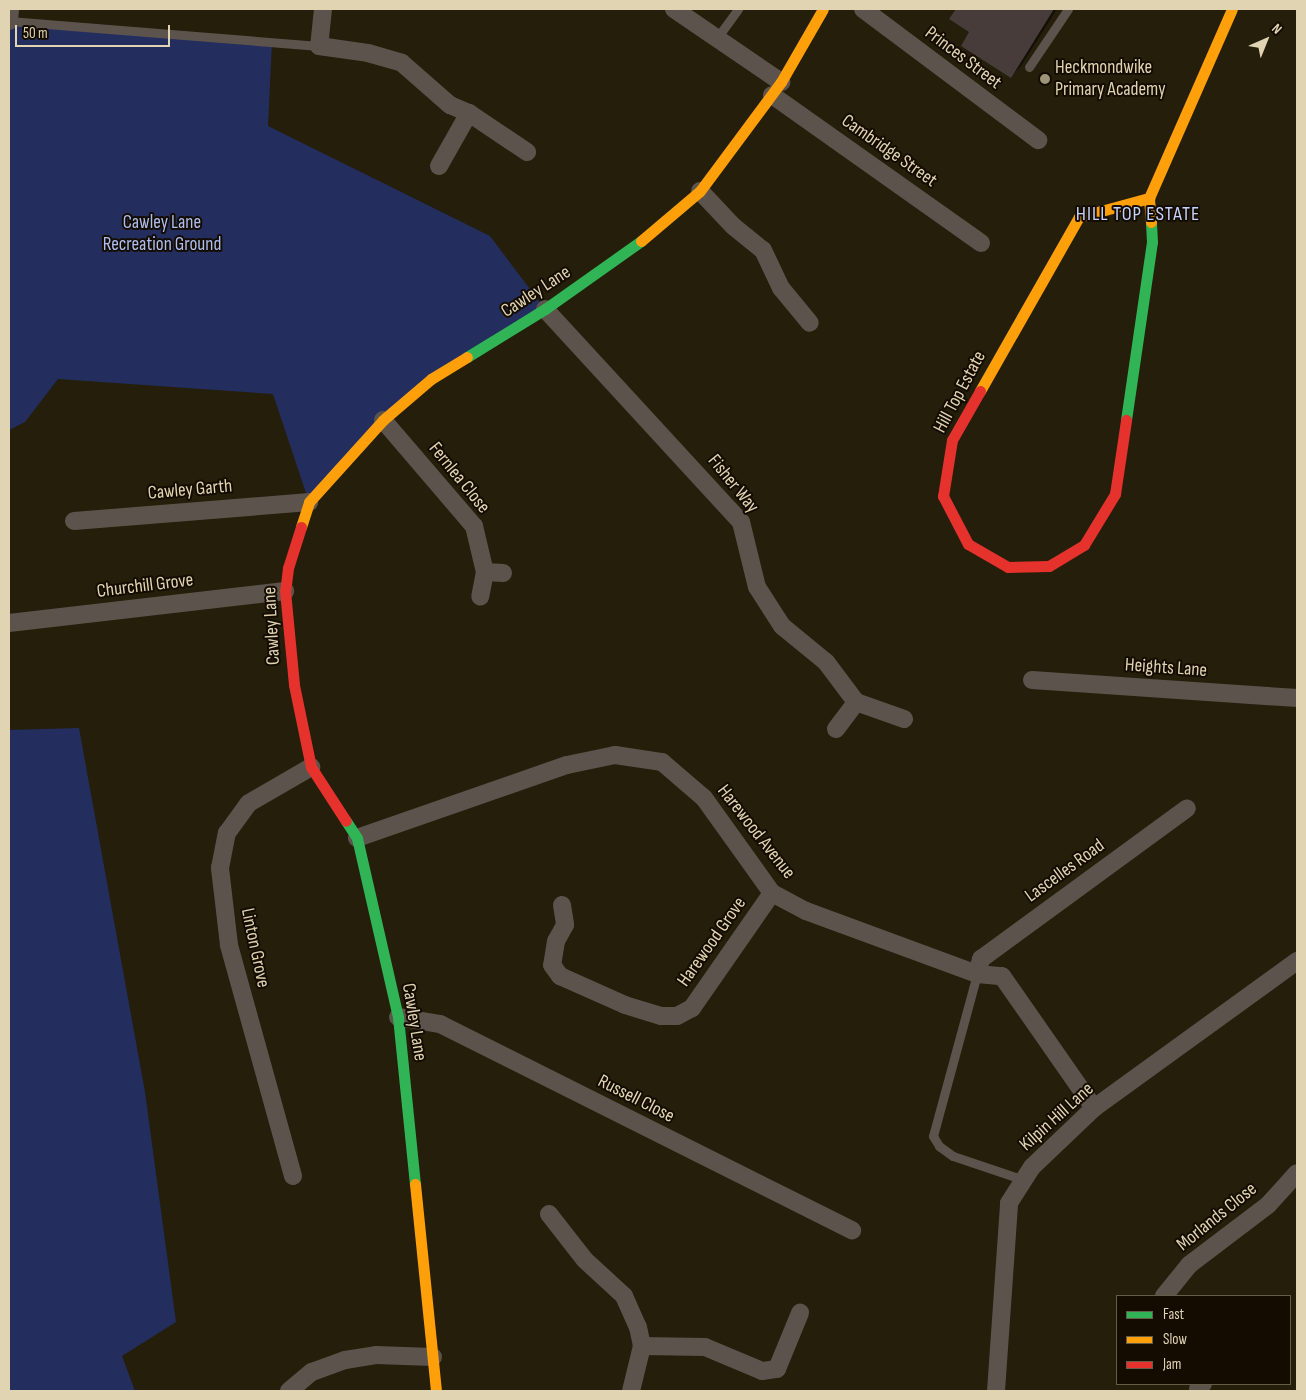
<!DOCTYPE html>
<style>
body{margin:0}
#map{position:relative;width:1306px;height:1400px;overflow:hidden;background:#241e0a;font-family:"Sofia Sans Condensed",sans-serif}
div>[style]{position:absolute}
.green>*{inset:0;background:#232e5f}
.shadow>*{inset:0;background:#0007}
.building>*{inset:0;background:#483c3b}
.lane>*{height:9px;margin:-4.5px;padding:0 4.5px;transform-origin:4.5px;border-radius:4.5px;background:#5c534c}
.street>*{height:18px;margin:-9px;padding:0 9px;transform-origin:9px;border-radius:9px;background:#5c534c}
.fast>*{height:11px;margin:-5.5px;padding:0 5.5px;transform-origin:5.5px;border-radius:5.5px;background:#30b455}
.slow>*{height:11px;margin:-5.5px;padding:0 5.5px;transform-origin:5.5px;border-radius:5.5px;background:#ff9f0a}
.jam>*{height:11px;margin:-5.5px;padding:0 5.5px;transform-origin:5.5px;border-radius:5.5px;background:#e5322d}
.dots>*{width:14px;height:14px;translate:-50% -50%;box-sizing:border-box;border:2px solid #150c00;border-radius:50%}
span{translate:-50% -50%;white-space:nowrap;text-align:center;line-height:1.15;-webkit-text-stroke:4px #150c00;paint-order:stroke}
.street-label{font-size:19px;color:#e0d4b3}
.poi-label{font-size:19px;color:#e0d4b3}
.left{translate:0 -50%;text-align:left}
.park-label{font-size:19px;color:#adbef1}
.neighbourhood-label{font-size:20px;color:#c5d3fd;letter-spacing:1px}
.frame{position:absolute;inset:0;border:10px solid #e0d4b3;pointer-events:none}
.legend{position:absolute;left:1116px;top:1295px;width:175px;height:90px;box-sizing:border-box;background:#150c00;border:1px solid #665c48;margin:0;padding:6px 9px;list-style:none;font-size:15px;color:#e0d4b3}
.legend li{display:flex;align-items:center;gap:10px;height:25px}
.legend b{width:25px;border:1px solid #665c48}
.north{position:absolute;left:1241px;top:15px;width:50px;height:50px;-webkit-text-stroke:4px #150c00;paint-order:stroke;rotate:44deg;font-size:14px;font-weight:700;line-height:20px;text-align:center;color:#e0d4b3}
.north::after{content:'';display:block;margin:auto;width:18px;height:22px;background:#e0d4b3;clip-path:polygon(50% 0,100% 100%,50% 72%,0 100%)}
.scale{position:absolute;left:15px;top:25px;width:155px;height:22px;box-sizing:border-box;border:2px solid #e0d4b3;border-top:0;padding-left:6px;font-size:15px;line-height:18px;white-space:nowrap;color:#e0d4b3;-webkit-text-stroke:4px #150c00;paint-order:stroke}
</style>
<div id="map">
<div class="green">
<div style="clip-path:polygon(9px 21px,272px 42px,268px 126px,490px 236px,545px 309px,431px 379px,309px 502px,273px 394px,58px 379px,25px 422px,9px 430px)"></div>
<div style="clip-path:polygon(79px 728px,145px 1092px,176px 1322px,122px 1356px,135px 1391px,9px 1391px,9px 730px)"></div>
</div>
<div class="shadow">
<div style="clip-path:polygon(957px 9px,1057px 9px,1021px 66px,1011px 76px,971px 32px,951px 19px)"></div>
</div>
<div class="building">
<div style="clip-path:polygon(956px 9px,1054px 9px,1011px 78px,961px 46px,969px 32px,949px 19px)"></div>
</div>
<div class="lane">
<div style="left:9px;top:21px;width:311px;rotate:4.6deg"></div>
<div style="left:717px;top:38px;width:36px;rotate:-54deg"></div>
<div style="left:1029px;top:67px;width:70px;rotate:-56.1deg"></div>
<div style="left:977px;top:974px;width:168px;rotate:105.2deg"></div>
<div style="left:933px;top:1136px;width:12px;rotate:59deg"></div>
<div style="left:939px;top:1146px;width:17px;rotate:36deg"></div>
<div style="left:953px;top:1156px;width:75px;rotate:18.7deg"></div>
</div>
<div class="street">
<div style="left:323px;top:9px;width:37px;rotate:96deg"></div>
<div style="left:319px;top:46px;width:49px;rotate:8.1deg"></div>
<div style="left:368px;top:53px;width:35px;rotate:16deg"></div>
<div style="left:402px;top:63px;width:64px;rotate:41.2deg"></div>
<div style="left:450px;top:105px;width:21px;rotate:23deg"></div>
<div style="left:469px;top:113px;width:70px;rotate:33.9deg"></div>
<div style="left:674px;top:9px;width:130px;rotate:34.3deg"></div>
<div style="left:863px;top:9px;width:219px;rotate:36.8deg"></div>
<div style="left:9px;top:21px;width:12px;rotate:-85deg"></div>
<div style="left:772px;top:95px;width:256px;rotate:35.3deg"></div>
<div style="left:439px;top:166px;width:61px;rotate:-60.5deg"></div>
<div style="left:700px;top:191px;width:48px;rotate:46.7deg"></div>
<div style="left:733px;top:226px;width:38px;rotate:39deg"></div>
<div style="left:763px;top:250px;width:42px;rotate:64.7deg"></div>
<div style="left:781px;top:288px;width:45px;rotate:50.4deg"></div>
<div style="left:545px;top:309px;width:289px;rotate:47.4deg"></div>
<div style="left:741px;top:522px;width:67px;rotate:76.2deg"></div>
<div style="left:757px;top:587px;width:46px;rotate:57.3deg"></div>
<div style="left:782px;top:626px;width:57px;rotate:39.3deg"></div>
<div style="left:826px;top:662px;width:50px;rotate:53.1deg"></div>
<div style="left:383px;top:420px;width:140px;rotate:49.4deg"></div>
<div style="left:474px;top:526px;width:47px;rotate:76.6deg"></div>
<div style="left:485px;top:572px;width:25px;rotate:101deg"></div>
<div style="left:74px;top:521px;width:236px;rotate:-4.6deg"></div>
<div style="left:485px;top:572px;width:18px;rotate:3deg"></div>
<div style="left:9px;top:623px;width:278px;rotate:-6.6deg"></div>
<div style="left:1032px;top:680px;width:266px;rotate:3.9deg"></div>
<div style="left:836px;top:729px;width:34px;rotate:-53deg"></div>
<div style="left:856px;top:702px;width:51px;rotate:19.5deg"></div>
<div style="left:357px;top:838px;width:222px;rotate:-19.2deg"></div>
<div style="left:567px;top:765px;width:49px;rotate:-11.8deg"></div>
<div style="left:615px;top:755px;width:48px;rotate:8.5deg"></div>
<div style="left:662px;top:762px;width:55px;rotate:40.6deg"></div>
<div style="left:704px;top:798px;width:117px;rotate:54.4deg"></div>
<div style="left:772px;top:893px;width:38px;rotate:28deg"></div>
<div style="left:806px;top:911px;width:182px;rotate:20.2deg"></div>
<div style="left:977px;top:974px;width:25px;rotate:5deg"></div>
<div style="left:1002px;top:976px;width:161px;rotate:55.1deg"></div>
<div style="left:562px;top:905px;width:20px;rotate:81deg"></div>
<div style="left:565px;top:925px;width:18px;rotate:119deg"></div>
<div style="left:556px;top:941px;width:24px;rotate:99deg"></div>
<div style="left:552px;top:965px;width:14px;rotate:54deg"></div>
<div style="left:560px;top:976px;width:71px;rotate:24deg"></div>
<div style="left:625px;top:1005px;width:38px;rotate:17deg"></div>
<div style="left:661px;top:1016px;width:16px"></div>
<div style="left:677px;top:1016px;width:17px;rotate:-28deg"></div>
<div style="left:692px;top:1008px;width:140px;rotate:-55.2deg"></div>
<div style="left:977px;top:974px;width:16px;rotate:-75deg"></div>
<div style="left:981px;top:959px;width:255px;rotate:-36.2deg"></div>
<div style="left:398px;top:1017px;width:43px;rotate:9.5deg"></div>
<div style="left:440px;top:1024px;width:461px;rotate:26.6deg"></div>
<div style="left:293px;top:1176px;width:240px;rotate:-105.5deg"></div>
<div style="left:229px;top:945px;width:78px;rotate:-96.7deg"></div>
<div style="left:220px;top:868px;width:36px;rotate:-79deg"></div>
<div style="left:227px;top:833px;width:37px;rotate:-54deg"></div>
<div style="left:249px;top:803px;width:72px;rotate:-30.1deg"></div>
<div style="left:549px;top:1214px;width:58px;rotate:52deg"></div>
<div style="left:585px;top:1260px;width:53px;rotate:42.7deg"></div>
<div style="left:624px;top:1296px;width:34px;rotate:66deg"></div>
<div style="left:638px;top:1327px;width:19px;rotate:78deg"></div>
<div style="left:642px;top:1346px;width:46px;rotate:103.7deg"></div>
<div style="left:1164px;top:1296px;width:40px;rotate:-51deg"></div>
<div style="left:1189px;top:1265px;width:99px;rotate:-37.2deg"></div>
<div style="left:1268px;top:1205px;width:43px;rotate:-47.8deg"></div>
<div style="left:642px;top:1346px;width:63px;rotate:0.9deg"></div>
<div style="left:705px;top:1347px;width:62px;rotate:22.8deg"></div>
<div style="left:762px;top:1371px;width:15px;rotate:-8deg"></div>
<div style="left:777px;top:1369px;width:61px;rotate:-67.7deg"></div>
<div style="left:1198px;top:1389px;width:7px;rotate:-45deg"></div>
<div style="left:289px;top:1391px;width:30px;rotate:-40deg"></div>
<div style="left:312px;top:1372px;width:35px;rotate:-20deg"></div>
<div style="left:345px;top:1360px;width:31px;rotate:-9deg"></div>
<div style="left:376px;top:1355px;width:57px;rotate:2deg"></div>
<div style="left:996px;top:1391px;width:188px;rotate:-86deg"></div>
<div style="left:1009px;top:1203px;width:43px;rotate:-57.4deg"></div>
<div style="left:1032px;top:1167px;width:86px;rotate:-43.6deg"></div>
<div style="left:1094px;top:1108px;width:251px;rotate:-35.9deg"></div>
</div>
<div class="fast">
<div style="left:467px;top:357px;width:92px;rotate:-31.6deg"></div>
<div style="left:545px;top:309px;width:118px;rotate:-35.3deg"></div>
<div style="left:1126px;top:420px;width:180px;rotate:-81.7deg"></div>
<div style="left:1152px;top:242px;width:20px;rotate:-93deg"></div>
<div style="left:346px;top:821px;width:20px;rotate:57deg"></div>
<div style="left:357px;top:838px;width:184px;rotate:77.1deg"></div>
<div style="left:398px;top:1017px;width:168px;rotate:84.2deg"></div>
</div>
<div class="slow">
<div style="left:1151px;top:222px;width:24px;rotate:-95deg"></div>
<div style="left:1149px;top:198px;width:206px;rotate:-66.3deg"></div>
<div style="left:641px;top:241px;width:77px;rotate:-40.3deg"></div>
<div style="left:700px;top:191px;width:136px;rotate:-53.4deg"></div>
<div style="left:781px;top:82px;width:84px;rotate:-60.1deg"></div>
<div style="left:980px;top:391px;width:200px;rotate:-60.4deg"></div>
<div style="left:1079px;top:217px;width:73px;rotate:-15.2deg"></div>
<div style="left:301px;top:527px;width:26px;rotate:-72deg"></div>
<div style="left:309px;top:502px;width:110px;rotate:-47.9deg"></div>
<div style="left:383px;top:420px;width:63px;rotate:-40.5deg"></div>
<div style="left:431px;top:379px;width:42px;rotate:-31.4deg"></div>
<div style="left:415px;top:1184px;width:208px;rotate:84.2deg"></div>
</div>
<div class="jam">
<div style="left:980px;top:391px;width:56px;rotate:119.7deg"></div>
<div style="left:952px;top:440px;width:57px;rotate:99.1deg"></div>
<div style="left:943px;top:496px;width:54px;rotate:62.5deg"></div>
<div style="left:968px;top:544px;width:46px;rotate:29.9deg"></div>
<div style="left:1008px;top:567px;width:41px;rotate:-1.4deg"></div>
<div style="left:1049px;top:566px;width:41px;rotate:-31deg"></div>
<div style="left:1084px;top:545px;width:60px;rotate:-58.7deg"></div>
<div style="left:1115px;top:494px;width:75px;rotate:-81.5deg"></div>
<div style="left:301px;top:527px;width:43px;rotate:107.6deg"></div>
<div style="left:288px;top:568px;width:23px;rotate:97deg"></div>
<div style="left:285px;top:591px;width:94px;rotate:84.5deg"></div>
<div style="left:294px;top:685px;width:84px;rotate:78.3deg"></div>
<div style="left:311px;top:767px;width:64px;rotate:57.1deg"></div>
</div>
<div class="dots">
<div style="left:1045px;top:79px;background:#9e9478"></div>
</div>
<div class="street-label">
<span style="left:963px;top:58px;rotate:37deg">Princes Street</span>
<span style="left:889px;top:151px;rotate:35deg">Cambridge Street</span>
<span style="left:536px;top:292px;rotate:-33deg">Cawley Lane</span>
<span style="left:960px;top:392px;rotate:-62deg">Hill Top Estate</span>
<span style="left:459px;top:478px;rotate:51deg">Fernlea Close</span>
<span style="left:733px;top:484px;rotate:51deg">Fisher Way</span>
<span style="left:190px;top:490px;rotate:-5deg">Cawley Garth</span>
<span style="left:145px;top:586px;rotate:-7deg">Churchill Grove</span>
<span style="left:272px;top:626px;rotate:-93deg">Cawley Lane</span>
<span style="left:1166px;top:668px;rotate:4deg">Heights Lane</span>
<span style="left:756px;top:832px;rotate:52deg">Harewood Avenue</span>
<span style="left:1065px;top:871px;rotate:-36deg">Lascelles Road</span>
<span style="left:712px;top:942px;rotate:-55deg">Harewood Grove</span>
<span style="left:255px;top:948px;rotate:78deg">Linton Grove</span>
<span style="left:414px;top:1022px;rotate:81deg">Cawley Lane</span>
<span style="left:636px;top:1099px;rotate:27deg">Russell Close</span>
<span style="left:1057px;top:1117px;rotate:-42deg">Kilpin Hill Lane</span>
<span style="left:1217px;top:1217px;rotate:-39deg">Morlands Close</span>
</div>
<div class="poi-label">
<span class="left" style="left:1055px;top:79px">Heckmondwike<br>Primary Academy</span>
</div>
<div class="park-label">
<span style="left:162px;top:234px">Cawley Lane<br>Recreation Ground</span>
</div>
<div class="neighbourhood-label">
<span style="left:1138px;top:214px">HILL TOP ESTATE</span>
</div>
<div class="frame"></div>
<ul class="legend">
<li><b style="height:6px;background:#30b455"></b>Fast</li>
<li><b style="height:6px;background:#ff9f0a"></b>Slow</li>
<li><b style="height:6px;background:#e5322d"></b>Jam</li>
</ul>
<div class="north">N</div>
<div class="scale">50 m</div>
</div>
